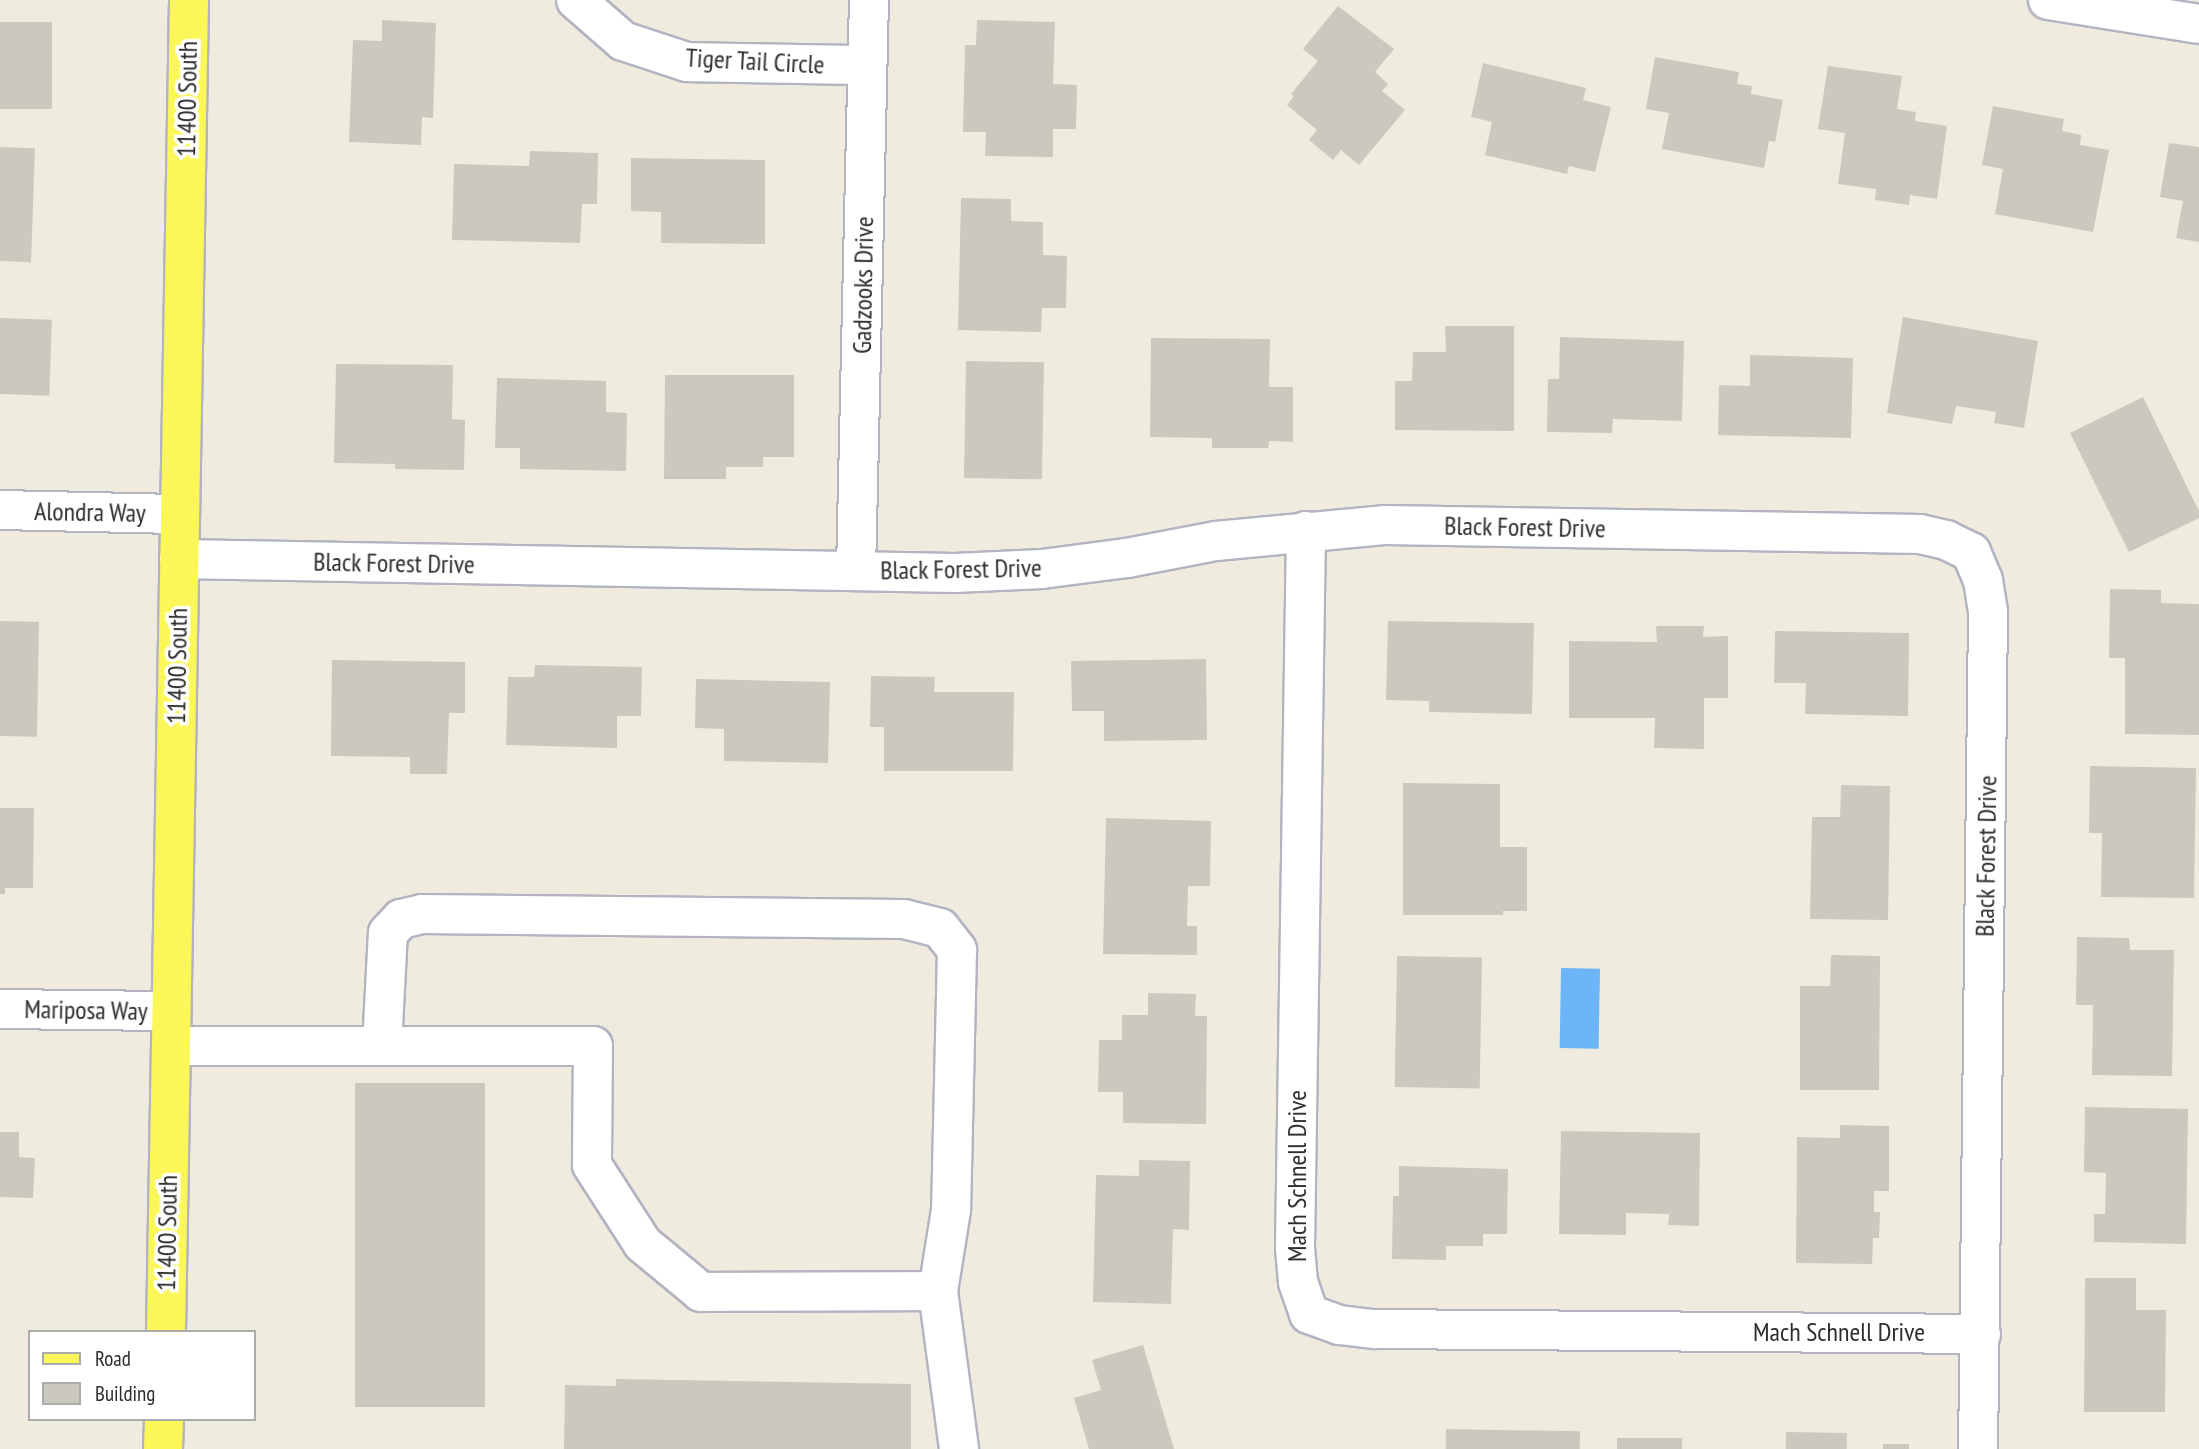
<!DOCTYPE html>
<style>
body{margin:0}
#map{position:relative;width:2199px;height:1449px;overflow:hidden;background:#efecdf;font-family:"PT Sans Narrow",sans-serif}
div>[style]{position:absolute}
.water>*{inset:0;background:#6cb5f8;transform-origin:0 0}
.building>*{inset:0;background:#cbc8be;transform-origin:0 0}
.roads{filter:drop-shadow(2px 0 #b3b3c1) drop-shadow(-2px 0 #b3b3c1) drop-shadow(0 2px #b3b3c1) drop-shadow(0 -2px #b3b3c1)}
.minor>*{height:38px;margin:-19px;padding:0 19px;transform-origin:19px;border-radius:19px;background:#fff}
.major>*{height:38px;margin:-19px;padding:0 19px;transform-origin:19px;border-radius:19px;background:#fbf758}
span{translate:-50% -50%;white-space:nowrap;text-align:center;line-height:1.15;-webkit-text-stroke:7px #fff;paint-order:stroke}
.street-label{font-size:26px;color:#2d2d2d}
.legend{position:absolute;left:28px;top:1330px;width:228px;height:91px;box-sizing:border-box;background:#fff;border:2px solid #ababab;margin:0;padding:9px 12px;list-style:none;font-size:21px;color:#2d2d2d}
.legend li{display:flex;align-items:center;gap:14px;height:35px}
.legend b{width:35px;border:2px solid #ababab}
</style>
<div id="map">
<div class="water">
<div style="left:1561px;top:968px;width:39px;height:80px;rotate:1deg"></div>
</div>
<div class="building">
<div style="clip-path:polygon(1338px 6px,1394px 49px,1375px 72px,1388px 84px,1382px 91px,1405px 110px,1359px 165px,1341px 150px,1333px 160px,1309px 140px,1317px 130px,1287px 105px,1294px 96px,1291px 94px,1318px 61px,1303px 49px)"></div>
<div style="clip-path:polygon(382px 20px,436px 23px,433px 118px,422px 117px,421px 145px,349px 142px,353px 40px,382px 41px)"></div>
<div style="clip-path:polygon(977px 20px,1055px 22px,1053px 84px,1077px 85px,1076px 129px,1053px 129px,1053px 157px,985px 156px,986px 132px,963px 132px,965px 45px,976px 45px)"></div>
<div style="left:0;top:22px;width:52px;height:87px"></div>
<div style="clip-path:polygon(1655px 57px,1739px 72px,1737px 84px,1752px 86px,1751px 94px,1783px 100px,1775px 142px,1769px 141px,1764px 168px,1662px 149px,1669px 113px,1646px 109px)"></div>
<div style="clip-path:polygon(1483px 63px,1586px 88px,1583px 100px,1611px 107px,1595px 172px,1569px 166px,1567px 174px,1485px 155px,1492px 122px,1471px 117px)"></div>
<div style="clip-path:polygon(1828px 66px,1902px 76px,1897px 109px,1916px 112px,1915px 121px,1947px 126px,1937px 199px,1910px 195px,1909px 205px,1875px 200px,1876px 189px,1838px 184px,1845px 133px,1818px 129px)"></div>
<div style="clip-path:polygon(1993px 106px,2064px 119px,2062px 131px,2081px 135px,2080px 145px,2109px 150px,2093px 232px,1995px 214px,2003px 169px,1982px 165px)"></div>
<div style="clip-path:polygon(2169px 143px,2199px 147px,2199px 242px,2176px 238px,2183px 201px,2160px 197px)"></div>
<div style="left:0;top:147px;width:35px;height:114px;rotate:2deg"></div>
<div style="clip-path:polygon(530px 151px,598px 153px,597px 204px,582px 204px,580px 243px,452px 240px,454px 164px,529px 166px)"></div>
<div style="clip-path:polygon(631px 158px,765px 160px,765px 244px,661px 243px,661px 212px,631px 211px)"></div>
<div style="clip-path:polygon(961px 198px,1011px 199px,1011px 221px,1043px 222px,1043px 255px,1067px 256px,1066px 308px,1042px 308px,1041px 332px,958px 330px)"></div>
<div style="clip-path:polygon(1903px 317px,2038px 341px,2024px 428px,1994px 423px,1996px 412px,1956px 406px,1952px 424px,1887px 413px)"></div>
<div style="left:0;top:318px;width:52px;height:76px;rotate:2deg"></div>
<div style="clip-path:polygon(1445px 326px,1514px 326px,1514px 431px,1395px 430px,1395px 381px,1412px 381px,1413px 352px,1446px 352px)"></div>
<div style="clip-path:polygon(1560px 337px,1684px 341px,1682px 421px,1613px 419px,1612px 433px,1547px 432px,1548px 379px,1559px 379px)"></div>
<div style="clip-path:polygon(1151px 338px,1270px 339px,1269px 387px,1293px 387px,1293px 442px,1269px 441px,1268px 448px,1212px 448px,1212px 438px,1150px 437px)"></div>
<div style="clip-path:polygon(1750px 355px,1853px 358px,1851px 438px,1718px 435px,1719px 385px,1750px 386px)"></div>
<div style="left:966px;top:361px;width:78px;height:117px;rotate:1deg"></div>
<div style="clip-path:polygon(336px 364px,453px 365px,452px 419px,465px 420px,464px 470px,395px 469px,395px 464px,334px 463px)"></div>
<div style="clip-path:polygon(665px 375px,794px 375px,794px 457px,763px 457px,763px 467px,726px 467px,726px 479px,664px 479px)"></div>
<div style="clip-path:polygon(497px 378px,606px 381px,606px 412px,627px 413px,626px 471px,520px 469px,520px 448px,495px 448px)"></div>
<div style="clip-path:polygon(2143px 397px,2199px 511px,2199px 518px,2129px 552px,2070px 433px)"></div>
<div style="clip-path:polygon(2110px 589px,2161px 590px,2161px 603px,2199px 604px,2199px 735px,2125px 734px,2125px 658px,2109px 658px)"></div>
<div style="left:0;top:621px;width:39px;height:115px;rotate:1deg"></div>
<div style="clip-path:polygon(1388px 621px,1534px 623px,1532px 714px,1429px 712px,1429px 701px,1386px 700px)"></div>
<div style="clip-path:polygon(1656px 626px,1704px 626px,1703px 637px,1728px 636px,1728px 698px,1704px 698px,1704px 749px,1654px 748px,1655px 718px,1569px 718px,1569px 641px,1657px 642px)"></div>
<div style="clip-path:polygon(1775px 631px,1909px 633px,1908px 716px,1805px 714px,1806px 683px,1774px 683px)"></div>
<div style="clip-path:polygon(1206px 659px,1207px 740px,1104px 741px,1104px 711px,1072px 711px,1071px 661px)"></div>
<div style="clip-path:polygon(332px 660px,465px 662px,465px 713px,449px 713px,447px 774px,410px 774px,410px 757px,331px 756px)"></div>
<div style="clip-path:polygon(535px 665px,642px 667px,641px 716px,617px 716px,617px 748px,506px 745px,508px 677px,534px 677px)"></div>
<div style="clip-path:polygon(871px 676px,935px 677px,934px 692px,1014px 692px,1013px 771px,884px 771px,884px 727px,870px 727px)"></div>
<div style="clip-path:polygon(696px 679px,830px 682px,828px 763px,724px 761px,724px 729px,695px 728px)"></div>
<div style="clip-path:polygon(2090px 766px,2196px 768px,2194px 898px,2101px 897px,2102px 833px,2089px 833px)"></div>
<div style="clip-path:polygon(1403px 783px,1500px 784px,1500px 847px,1527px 847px,1527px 911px,1503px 911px,1503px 915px,1403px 915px)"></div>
<div style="clip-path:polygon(1841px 785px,1890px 786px,1888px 920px,1810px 919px,1812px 817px,1840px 817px)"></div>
<div style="clip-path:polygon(0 808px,34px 808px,33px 888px,5px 888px,5px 894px,0 894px)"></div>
<div style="clip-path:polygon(1106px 818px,1211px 821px,1210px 886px,1188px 886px,1187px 926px,1197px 926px,1197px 955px,1103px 954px)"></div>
<div style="clip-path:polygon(2077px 937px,2129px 938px,2130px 950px,2174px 950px,2172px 1076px,2092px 1075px,2093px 1005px,2076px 1005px)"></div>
<div style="clip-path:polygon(1831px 955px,1880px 956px,1879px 1090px,1800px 1090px,1800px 986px,1830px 986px)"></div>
<div style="left:1397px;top:956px;width:85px;height:131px;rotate:1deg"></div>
<div style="clip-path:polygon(1148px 993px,1196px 994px,1195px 1016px,1207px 1016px,1206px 1124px,1123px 1123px,1123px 1092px,1098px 1092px,1099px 1040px,1122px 1040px,1122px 1015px,1148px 1015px)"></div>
<div style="left:355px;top:1083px;width:130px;height:324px"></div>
<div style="clip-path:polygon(2085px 1107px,2188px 1109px,2186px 1244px,2094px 1242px,2094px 1214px,2105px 1214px,2106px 1173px,2084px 1172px)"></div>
<div style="clip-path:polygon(1840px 1125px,1889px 1126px,1889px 1191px,1874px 1191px,1874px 1212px,1880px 1212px,1879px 1238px,1873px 1238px,1872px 1264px,1796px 1263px,1797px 1137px,1840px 1138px)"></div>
<div style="clip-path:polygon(1561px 1131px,1700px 1133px,1699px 1226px,1668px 1225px,1669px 1214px,1626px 1213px,1626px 1235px,1559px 1234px)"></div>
<div style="clip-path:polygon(0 1132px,19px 1132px,19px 1157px,35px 1158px,33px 1198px,0 1197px)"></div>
<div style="clip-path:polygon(1139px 1160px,1190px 1161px,1189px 1230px,1173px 1229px,1171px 1304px,1093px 1302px,1096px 1175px,1139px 1176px)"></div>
<div style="clip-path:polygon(1399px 1166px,1508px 1169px,1507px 1234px,1483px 1234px,1483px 1246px,1446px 1246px,1446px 1260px,1392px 1259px,1393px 1196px,1399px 1196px)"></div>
<div style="clip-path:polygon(2085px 1278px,2136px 1278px,2136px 1310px,2166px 1310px,2165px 1412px,2084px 1412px)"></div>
<div style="clip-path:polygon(1143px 1345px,1174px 1449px,1089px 1449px,1074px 1398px,1101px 1390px,1092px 1360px)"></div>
<div style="clip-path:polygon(616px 1379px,911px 1384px,911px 1449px,564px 1449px,565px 1385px,616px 1386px)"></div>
<div style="left:1446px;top:1429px;width:134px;height:20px;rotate:1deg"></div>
<div style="left:1786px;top:1432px;width:61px;height:17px;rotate:1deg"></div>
<div style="left:1617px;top:1438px;width:65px;height:11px"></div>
<div style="left:1883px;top:1444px;width:26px;height:5px"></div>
</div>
<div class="roads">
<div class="minor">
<div style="left:576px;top:0;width:62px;rotate:41.1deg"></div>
<div style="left:623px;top:41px;width:67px;rotate:18.2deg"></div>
<div style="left:687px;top:62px;width:180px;rotate:1deg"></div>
<div style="left:2048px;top:0;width:153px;rotate:9deg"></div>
<div style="left:0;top:510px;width:180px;rotate:1.3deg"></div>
<div style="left:1306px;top:531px;width:717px;rotate:90.88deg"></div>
<div style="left:1295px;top:1248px;width:34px;rotate:85deg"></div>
<div style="left:1298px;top:1282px;width:34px;rotate:71deg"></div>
<div style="left:1309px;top:1314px;width:33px;rotate:20deg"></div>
<div style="left:1340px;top:1325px;width:35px;rotate:7deg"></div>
<div style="left:1375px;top:1329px;width:606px;rotate:0.47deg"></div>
<div style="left:179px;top:559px;width:776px;rotate:1.03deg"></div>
<div style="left:955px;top:573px;width:87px;rotate:-2.6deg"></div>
<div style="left:1042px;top:569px;width:86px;rotate:-7.4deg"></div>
<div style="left:1127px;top:558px;width:91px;rotate:-10.8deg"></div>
<div style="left:1216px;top:541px;width:171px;rotate:-5.4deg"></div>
<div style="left:1386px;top:525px;width:534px;rotate:0.97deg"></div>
<div style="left:1920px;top:534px;width:27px;rotate:13deg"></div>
<div style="left:1946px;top:540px;width:28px;rotate:26deg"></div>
<div style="left:1971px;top:552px;width:30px;rotate:67deg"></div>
<div style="left:1983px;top:580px;width:32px;rotate:81deg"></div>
<div style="left:1988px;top:612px;width:837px;rotate:90.68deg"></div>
<div style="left:856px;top:571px;width:571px;rotate:-88.7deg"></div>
<div style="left:0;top:1009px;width:171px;rotate:0.7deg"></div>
<div style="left:171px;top:1046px;width:422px"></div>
<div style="left:593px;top:1046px;width:119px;rotate:90.5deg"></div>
<div style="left:592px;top:1165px;width:94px;rotate:57.2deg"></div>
<div style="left:643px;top:1244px;width:75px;rotate:39.6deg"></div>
<div style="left:701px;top:1292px;width:237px;rotate:-0.2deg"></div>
<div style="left:938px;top:1291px;width:159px;rotate:82.4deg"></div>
<div style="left:382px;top:1046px;width:113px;rotate:-87deg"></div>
<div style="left:388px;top:933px;width:19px;rotate:-47deg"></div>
<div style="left:401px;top:919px;width:22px;rotate:-13deg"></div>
<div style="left:422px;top:914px;width:482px;rotate:0.6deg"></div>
<div style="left:904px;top:919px;width:37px;rotate:14deg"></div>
<div style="left:940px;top:928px;width:28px;rotate:52deg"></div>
<div style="left:957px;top:950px;width:260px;rotate:91.3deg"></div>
<div style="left:951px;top:1210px;width:82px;rotate:99.1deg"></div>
</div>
<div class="major">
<div style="left:166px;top:1332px;width:1332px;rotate:-89.01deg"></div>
<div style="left:163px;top:1449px;width:30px;rotate:-88deg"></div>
</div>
</div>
<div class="street-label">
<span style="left:755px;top:61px;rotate:3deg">Tiger Tail Circle</span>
<span style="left:187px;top:99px;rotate:-89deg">11400 South</span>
<span style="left:863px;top:285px;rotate:-89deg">Gadzooks Drive</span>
<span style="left:90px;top:512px;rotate:1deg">Alondra Way</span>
<span style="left:1525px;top:527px;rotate:1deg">Black Forest Drive</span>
<span style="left:394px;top:563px;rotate:1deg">Black Forest Drive</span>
<span style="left:961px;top:569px;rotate:-1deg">Black Forest Drive</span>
<span style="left:177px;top:666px;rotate:-89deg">11400 South</span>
<span style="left:1986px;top:856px;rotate:-89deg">Black Forest Drive</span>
<span style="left:86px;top:1010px;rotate:1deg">Mariposa Way</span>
<span style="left:1297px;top:1176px;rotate:-90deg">Mach Schnell Drive</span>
<span style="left:167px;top:1233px;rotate:-89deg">11400 South</span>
<span style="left:1839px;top:1332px">Mach Schnell Drive</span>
</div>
<ul class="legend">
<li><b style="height:9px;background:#fbf758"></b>Road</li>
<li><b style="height:19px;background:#cbc8be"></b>Building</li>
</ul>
</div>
